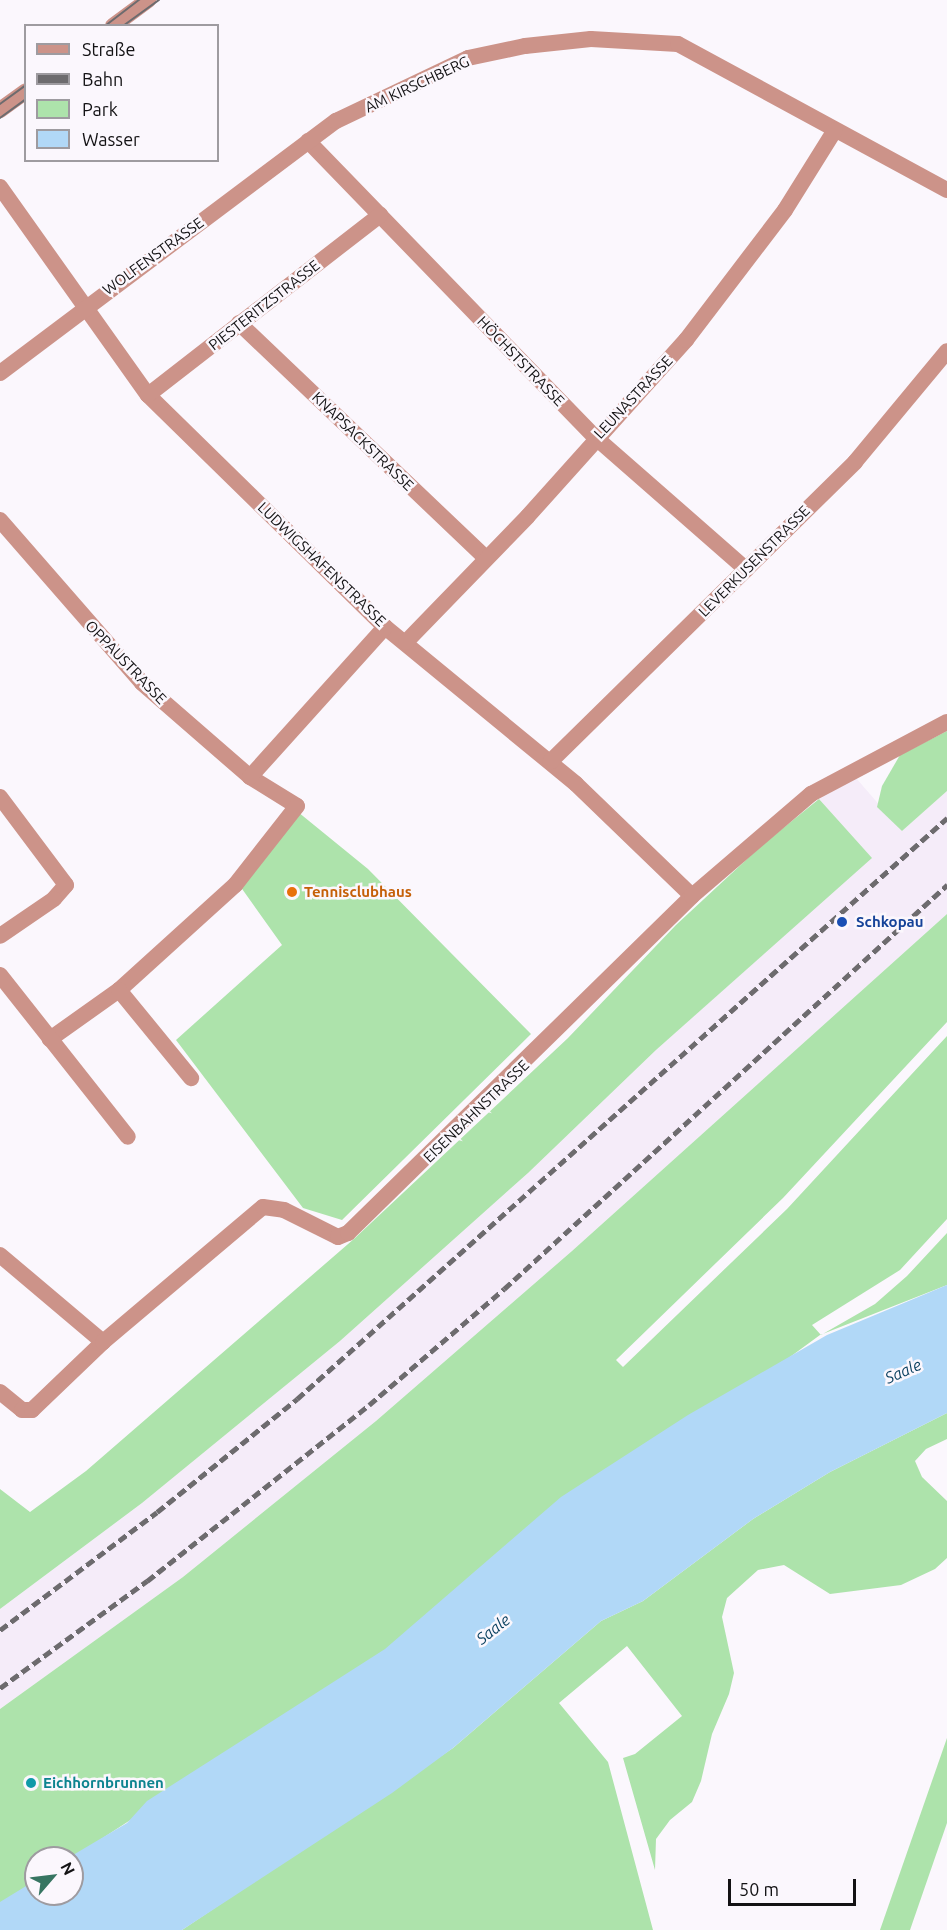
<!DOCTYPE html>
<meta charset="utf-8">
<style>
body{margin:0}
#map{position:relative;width:947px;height:1930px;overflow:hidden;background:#fbf7fd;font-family:Ubuntu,sans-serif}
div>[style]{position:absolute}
.built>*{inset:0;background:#f5ecf9}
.green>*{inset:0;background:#ade3ab}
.water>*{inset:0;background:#b1d8f7}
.minor>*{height:16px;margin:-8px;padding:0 8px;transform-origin:8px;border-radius:8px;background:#cc9389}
.tertiary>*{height:16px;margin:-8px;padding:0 8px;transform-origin:8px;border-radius:8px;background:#cc9389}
.tram>*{height:1.5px;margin:-0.75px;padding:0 0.75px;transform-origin:0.75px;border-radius:0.75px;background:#6d6b6e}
.rail>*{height:4.5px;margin-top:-2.25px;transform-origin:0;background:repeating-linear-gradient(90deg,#6d6b6e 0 9px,transparent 0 13.5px)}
.dots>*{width:16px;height:16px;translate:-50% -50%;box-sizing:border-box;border:3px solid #fbf7fd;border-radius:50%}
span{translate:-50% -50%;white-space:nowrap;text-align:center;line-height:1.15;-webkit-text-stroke:5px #fbf7fd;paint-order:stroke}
.street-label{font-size:15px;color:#131214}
.food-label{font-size:15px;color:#c56008;font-weight:700}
.left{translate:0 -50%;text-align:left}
.transit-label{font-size:15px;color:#164399;font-weight:700}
.culture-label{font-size:15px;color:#0d838f;font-weight:700}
.water-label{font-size:16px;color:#073e5e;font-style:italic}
.legend{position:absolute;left:24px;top:24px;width:195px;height:138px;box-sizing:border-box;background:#fbf7fd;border:2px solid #9e9ba0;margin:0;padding:8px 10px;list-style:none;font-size:18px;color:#131214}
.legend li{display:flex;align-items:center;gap:12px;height:30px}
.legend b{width:30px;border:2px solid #9e9ba0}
.north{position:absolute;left:24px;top:1846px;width:60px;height:60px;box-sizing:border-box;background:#fbf7fd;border:2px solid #9e9ba0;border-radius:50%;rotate:62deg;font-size:16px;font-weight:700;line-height:24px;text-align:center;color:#131214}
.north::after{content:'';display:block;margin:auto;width:21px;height:27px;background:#377562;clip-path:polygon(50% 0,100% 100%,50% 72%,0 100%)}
.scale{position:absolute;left:728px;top:1879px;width:128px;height:27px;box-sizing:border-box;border:3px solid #131214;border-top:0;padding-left:8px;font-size:18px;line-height:21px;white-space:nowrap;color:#131214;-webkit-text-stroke:4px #fbf7fd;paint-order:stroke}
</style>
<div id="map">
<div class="built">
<div style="clip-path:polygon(856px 778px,902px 831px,947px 791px,947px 914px,572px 1251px,376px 1421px,183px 1577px,0 1709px,0 1609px,142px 1503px,340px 1341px,528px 1173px,656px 1050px,871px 858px,819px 799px)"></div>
</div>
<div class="green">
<div style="clip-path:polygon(947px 731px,947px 791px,902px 831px,877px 807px,882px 786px,900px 755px)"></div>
<div style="clip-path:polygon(819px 799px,872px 858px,656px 1050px,528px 1173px,340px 1341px,142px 1503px,0 1609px,0 1489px,30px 1512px,86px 1471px,355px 1238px,568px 1038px,676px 925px,760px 847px)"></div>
<div style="clip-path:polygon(298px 812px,368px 869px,531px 1034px,342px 1220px,303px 1208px,176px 1040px,282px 945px,240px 886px)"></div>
<div style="clip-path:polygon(947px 914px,947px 1022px,783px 1198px,616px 1360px,623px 1367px,787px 1209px,947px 1036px,947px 1219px,900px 1270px,812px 1325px,821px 1335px,875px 1304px,907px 1276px,947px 1233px,947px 1285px,820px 1335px,378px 1659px,72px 1858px,36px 1858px,36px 1887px,0 1912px,0 1709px,183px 1577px,376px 1421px,572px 1251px)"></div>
<div style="clip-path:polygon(947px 1413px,947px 1439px,926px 1449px,915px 1461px,922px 1477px,947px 1501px,947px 1558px,935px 1569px,901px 1585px,830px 1594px,784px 1565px,758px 1570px,727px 1598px,722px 1617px,734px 1673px,729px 1694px,712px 1734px,701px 1781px,692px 1802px,670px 1820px,656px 1839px,655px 1870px,623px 1758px,635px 1754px,682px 1716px,627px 1646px,559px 1703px,608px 1762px,653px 1930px,182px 1930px,453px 1748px,601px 1621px,643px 1601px,753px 1519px,830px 1472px)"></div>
<div style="clip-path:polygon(947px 1738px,947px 1823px,910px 1930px,880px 1930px)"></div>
</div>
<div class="water">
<div style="clip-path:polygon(947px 1285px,947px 1413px,830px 1472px,753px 1519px,643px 1601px,601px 1621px,453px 1748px,392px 1793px,182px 1930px,0 1930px,0 1902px,36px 1880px,36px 1894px,72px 1894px,72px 1858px,68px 1858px,127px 1823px,147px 1801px,385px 1649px,561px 1497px,688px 1415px,827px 1335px)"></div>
</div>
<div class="minor">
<div style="left:308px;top:141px;width:412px;rotate:45.9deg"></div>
<div style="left:595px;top:437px;width:201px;rotate:41.2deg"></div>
<div style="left:0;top:187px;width:255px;rotate:54.6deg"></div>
<div style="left:148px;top:395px;width:332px;rotate:44.4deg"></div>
<div style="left:385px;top:627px;width:247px;rotate:39.4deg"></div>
<div style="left:576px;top:784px;width:161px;rotate:44deg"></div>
<div style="left:239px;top:323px;width:341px;rotate:43.6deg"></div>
<div style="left:0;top:373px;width:420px;rotate:-36.9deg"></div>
<div style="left:336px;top:121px;width:146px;rotate:-25.5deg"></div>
<div style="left:468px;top:58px;width:58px;rotate:-11.9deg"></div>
<div style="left:525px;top:46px;width:66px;rotate:-6.1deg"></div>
<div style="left:591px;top:39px;width:87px;rotate:3.3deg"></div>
<div style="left:678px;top:44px;width:306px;rotate:28.5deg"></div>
<div style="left:148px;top:395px;width:294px;rotate:-37.8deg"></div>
<div style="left:0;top:520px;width:216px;rotate:48.9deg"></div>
<div style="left:142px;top:683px;width:143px;rotate:41deg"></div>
<div style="left:250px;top:777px;width:55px;rotate:31.7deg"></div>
<div style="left:297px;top:806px;width:100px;rotate:128.1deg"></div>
<div style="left:235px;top:885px;width:156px;rotate:137.8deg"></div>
<div style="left:119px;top:990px;width:85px;rotate:144.6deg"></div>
<div style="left:406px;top:642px;width:175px;rotate:-45.9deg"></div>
<div style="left:528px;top:516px;width:237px;rotate:-48.1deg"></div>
<div style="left:686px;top:340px;width:163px;rotate:-52.7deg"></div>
<div style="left:785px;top:210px;width:94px;rotate:-58deg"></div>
<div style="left:550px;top:762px;width:428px;rotate:-44.5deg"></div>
<div style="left:855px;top:462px;width:144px;rotate:-50.3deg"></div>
<div style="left:250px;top:777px;width:202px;rotate:-48deg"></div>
<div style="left:0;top:797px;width:110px;rotate:53.1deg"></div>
<div style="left:66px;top:885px;width:18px;rotate:131deg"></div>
<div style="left:54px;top:899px;width:65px;rotate:145.6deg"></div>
<div style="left:0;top:975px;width:206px;rotate:51.7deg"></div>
<div style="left:119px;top:990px;width:114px;rotate:50.7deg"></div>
<div style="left:0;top:1255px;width:135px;rotate:40.2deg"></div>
<div style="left:0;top:1392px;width:28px;rotate:39deg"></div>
<div style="left:22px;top:1410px;width:10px"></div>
<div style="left:32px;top:1410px;width:98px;rotate:-43.8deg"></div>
<div style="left:103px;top:1342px;width:209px;rotate:-40.2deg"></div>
<div style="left:263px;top:1207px;width:21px;rotate:8deg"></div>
<div style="left:284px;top:1210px;width:60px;rotate:26.6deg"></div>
<div style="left:338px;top:1237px;width:11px;rotate:-22deg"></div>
<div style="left:348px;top:1233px;width:482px;rotate:-44.4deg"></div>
<div style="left:692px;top:896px;width:157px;rotate:-40.6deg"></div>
<div style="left:811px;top:794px;width:154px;rotate:-27.9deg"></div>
</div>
<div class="tertiary">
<div style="left:113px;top:26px;width:44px;rotate:-36.6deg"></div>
<div style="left:0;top:110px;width:32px;rotate:-36deg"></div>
</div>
<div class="tram">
<div style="left:105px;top:26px;width:43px;rotate:-37.4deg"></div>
<div style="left:123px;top:26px;width:44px;rotate:-35.8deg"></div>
<div style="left:0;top:104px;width:32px;rotate:-36deg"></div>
<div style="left:0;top:118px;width:32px;rotate:-36deg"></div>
</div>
<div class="rail">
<div style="left:0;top:1630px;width:196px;rotate:-36.9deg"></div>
<div style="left:157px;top:1512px;width:180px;rotate:-38.9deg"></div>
<div style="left:297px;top:1399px;width:872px;rotate:-41.79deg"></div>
<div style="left:0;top:1688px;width:182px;rotate:-36.1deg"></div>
<div style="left:147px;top:1581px;width:283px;rotate:-38.4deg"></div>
<div style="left:369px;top:1405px;width:178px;rotate:-40.7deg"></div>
<div style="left:504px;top:1289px;width:600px;rotate:-42.36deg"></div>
</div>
<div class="dots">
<div style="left:292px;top:892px;background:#e8710a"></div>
<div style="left:842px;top:922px;background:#1a4fb4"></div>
<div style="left:31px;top:1783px;background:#0f9aa8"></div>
</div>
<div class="street-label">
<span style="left:417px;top:84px;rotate:-25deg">AM KIRSCHBERG</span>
<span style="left:153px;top:256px;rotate:-36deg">WOLFENSTRASSE</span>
<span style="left:264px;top:305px;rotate:-38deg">PIESTERITZSTRASSE</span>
<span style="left:521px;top:361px;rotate:46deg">HÖCHSTSTRASSE</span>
<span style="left:633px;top:397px;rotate:-47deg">LEUNASTRASSE</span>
<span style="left:363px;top:441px;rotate:44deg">KNAPSACKSTRASSE</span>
<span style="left:754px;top:561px;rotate:-45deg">LEVERKUSENSTRASSE</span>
<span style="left:322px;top:564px;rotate:44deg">LUDWIGSHAFENSTRASSE</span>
<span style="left:126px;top:662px;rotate:46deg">OPPAUSTRASSE</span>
<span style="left:476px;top:1111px;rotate:-44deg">EISENBAHNSTRASSE</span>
</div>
<div class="food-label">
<span class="left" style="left:304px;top:892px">Tennisclubhaus</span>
</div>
<div class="transit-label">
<span class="left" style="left:856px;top:922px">Schkopau</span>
</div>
<div class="culture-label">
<span class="left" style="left:43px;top:1783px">Eichhornbrunnen</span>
</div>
<div class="water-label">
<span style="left:903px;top:1371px;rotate:-24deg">Saale</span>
<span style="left:493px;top:1629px;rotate:-38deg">Saale</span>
</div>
<ul class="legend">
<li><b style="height:8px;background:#cc9389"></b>Straße</li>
<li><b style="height:8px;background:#6d6b6e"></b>Bahn</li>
<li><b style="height:16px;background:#ade3ab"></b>Park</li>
<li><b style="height:16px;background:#b1d8f7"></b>Wasser</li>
</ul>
<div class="north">N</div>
<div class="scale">50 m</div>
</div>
